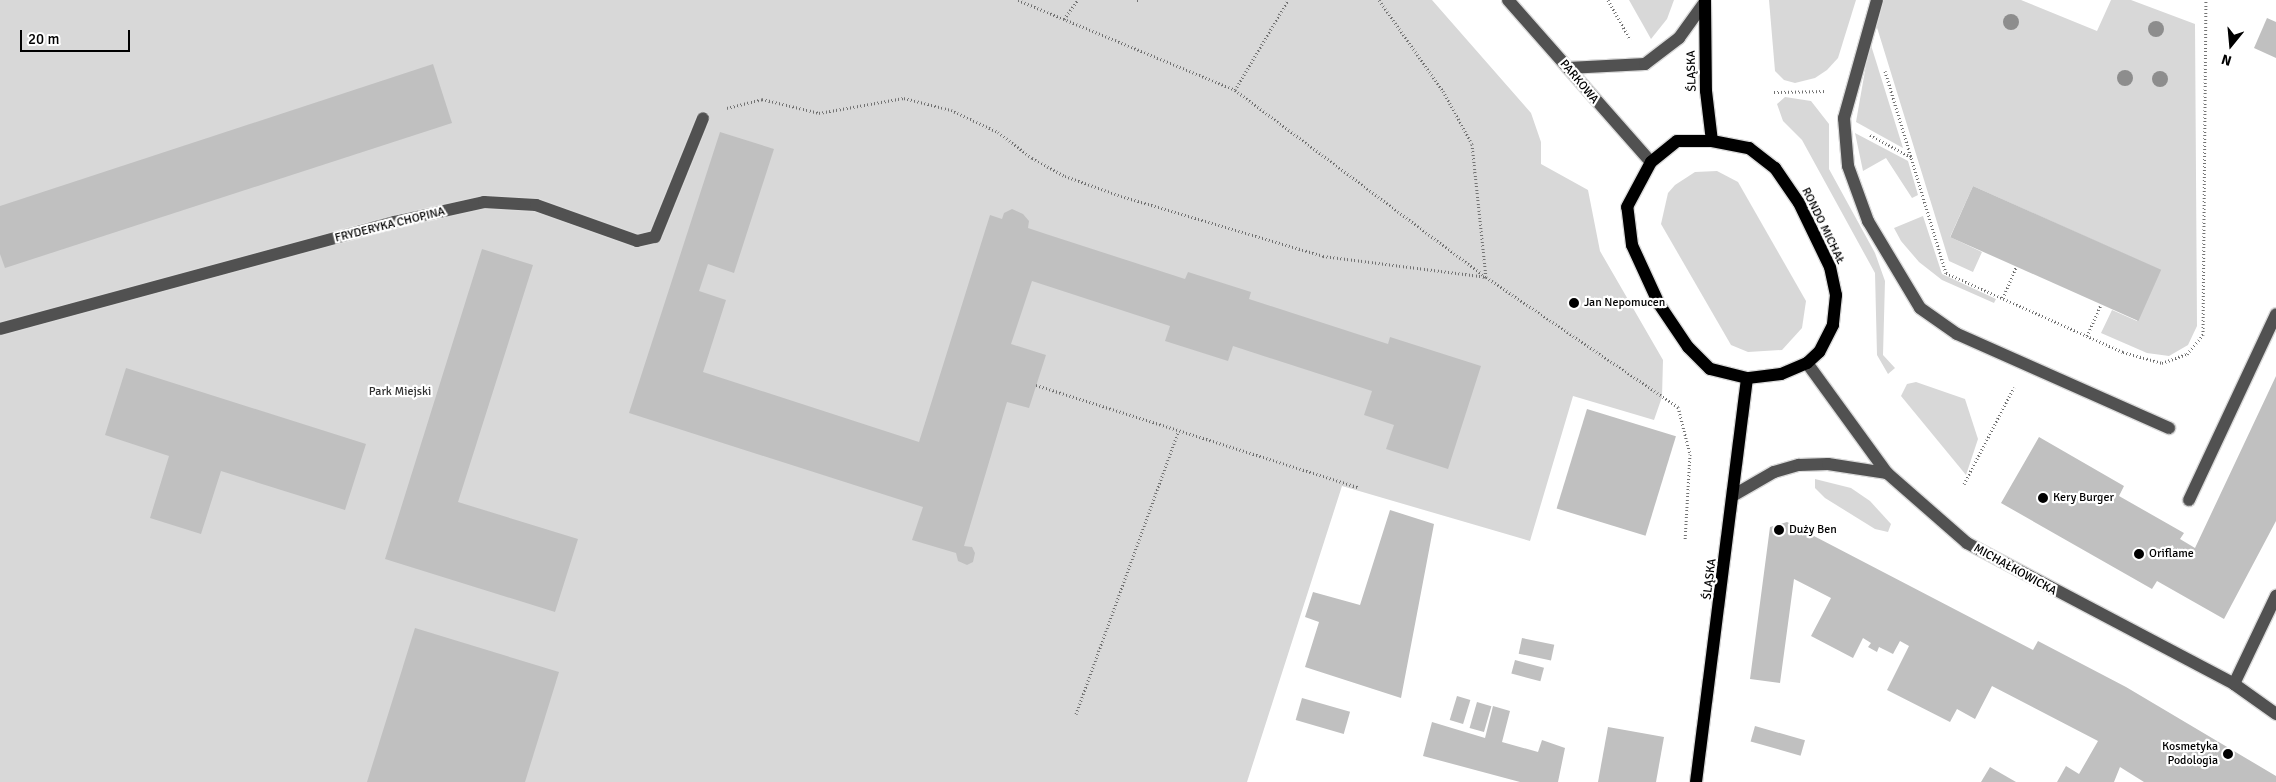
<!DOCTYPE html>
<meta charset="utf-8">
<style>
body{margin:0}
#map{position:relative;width:2276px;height:782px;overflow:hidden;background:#fff;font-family:Signika,sans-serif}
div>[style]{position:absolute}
.green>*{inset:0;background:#d8d8d8}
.building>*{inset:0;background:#c0c0c0;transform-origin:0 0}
.path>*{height:3px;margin-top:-1.5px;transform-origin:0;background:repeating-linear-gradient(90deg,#737373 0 1px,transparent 0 3.5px)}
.roads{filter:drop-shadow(1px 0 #dbdbdb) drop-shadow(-1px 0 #dbdbdb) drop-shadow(0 1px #dbdbdb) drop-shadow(0 -1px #dbdbdb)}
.minor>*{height:12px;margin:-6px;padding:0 6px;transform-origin:6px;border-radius:6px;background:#515151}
.major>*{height:12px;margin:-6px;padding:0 6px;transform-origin:6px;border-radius:6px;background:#000}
.trees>*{width:16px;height:16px;margin:-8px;border-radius:50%;background:#8d8d8d}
.dots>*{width:14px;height:14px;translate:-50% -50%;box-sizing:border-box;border:2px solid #fff;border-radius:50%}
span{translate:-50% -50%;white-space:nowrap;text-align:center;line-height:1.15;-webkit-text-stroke:4.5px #fff;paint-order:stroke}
.street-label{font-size:12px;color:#000}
.poi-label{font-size:12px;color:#000}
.left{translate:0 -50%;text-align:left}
.right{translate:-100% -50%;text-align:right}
.park-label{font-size:12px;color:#2f2f2f}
.north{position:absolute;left:2206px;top:20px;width:50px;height:50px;-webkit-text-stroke:4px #fff;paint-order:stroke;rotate:197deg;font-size:14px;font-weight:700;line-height:20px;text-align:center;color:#000}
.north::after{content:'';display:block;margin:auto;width:18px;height:22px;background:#000;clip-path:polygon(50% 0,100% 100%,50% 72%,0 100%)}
.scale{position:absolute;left:20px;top:30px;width:110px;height:22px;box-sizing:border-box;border:2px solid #000;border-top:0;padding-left:6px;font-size:15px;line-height:18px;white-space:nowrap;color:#000;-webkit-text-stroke:4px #fff;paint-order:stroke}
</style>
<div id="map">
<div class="green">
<div style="clip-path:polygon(0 0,1432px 0,1531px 113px,1541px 142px,1541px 164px,1588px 190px,1600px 251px,1663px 360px,1662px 397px,1654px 420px,1573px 396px,1530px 541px,1342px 486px,1247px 782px,0 782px)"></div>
<div style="clip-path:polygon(1629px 0,1674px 0,1667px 19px,1651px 39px)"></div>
<div style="clip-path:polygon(1769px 0,1856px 0,1838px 58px,1827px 70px,1815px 78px,1795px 83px,1784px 80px,1775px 71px)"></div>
<div style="clip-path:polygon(1881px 0,2021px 0,2097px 31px,2111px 0,2131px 0,2195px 24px,2197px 326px,2188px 345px,2169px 356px,2147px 353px,2101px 333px,2112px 310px,2137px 321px,2160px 270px,1973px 186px,1950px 237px,1982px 252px,1973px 272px,1949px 261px,1875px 21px)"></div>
<div style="clip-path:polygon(1870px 42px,1903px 148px,1856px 122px)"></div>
<div style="clip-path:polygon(1785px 97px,1811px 101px,1829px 124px,1829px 169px,1875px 253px,1885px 281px,1883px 355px,1895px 368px,1888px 374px,1877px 355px,1875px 273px,1802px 140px,1783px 121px,1777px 104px)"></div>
<div style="clip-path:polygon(1855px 133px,1908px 161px,1918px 195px,1912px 198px,1886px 158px,1863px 171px)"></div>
<div style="clip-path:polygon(1717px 171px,1738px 182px,1806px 301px,1802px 328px,1782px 350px,1748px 352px,1731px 345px,1661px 224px,1668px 193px,1675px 185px,1695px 172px)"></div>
<div style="clip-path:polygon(1923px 216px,1942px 274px,1996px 299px,1994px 303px,1942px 280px,1919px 262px,1901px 241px,1894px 228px)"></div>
<div style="clip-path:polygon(1916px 382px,1965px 399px,1978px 439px,1966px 475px,1901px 396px,1907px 384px)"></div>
<div style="clip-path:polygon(1815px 479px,1851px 488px,1870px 501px,1891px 524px,1888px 532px,1875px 529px,1825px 498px,1815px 488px)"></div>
</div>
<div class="building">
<div style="clip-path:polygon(2267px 18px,2276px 22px,2276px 58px,2254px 48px)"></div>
<div style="clip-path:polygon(433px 64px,452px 123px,5px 268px,0 254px,0 206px)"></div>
<div style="clip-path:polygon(720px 132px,774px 149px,734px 273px,708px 264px,699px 291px,726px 300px,703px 372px,919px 442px,990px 215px,1002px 219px,1004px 213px,1012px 209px,1023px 214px,1029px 221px,1028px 228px,1046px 234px,1185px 279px,1188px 272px,1251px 292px,1249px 299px,1388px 344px,1390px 337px,1481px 366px,1448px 469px,1386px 449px,1394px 425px,1364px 415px,1372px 391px,1233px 346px,1228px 361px,1165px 341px,1170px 326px,1032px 281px,1011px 344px,1046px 355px,1029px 408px,1007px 402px,964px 546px,972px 547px,975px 553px,973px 562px,967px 565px,958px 561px,956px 553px,912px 540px,923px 507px,629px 413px)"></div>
<div style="left:1973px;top:186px;width:206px;height:56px;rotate:24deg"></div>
<div style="clip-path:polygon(482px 249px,533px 265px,458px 502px,578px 539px,555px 612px,385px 559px)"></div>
<div style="clip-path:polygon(126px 368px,366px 444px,345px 510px,221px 471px,201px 534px,150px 518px,169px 456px,105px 435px)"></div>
<div style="clip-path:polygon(2276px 376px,2276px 521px,2224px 619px,2157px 581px,2152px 589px,2001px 503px,2039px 437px,2124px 486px,2119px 496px,2184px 533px,2180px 539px,2195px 548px)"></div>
<div style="left:1587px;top:409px;width:93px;height:104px;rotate:17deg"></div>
<div style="clip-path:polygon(1390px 510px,1434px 524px,1401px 698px,1305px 667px,1319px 622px,1305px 617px,1313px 592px,1360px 605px)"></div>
<div style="clip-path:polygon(1787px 522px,2033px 650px,2038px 641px,2126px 687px,2276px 776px,2276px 782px,2144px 782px,2120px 767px,2114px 782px,2057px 782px,2066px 766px,2079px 774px,2098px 741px,1992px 686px,1975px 719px,1957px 709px,1950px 722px,1887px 690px,1909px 646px,1900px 641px,1893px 654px,1879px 647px,1877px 652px,1868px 647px,1871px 643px,1863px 638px,1853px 658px,1811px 636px,1831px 598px,1794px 579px,1780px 683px,1750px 679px,1770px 527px)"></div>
<div style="clip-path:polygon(415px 628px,559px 672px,525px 782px,367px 782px)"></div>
<div style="left:1522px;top:638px;width:33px;height:16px;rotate:12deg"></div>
<div style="left:1515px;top:660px;width:30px;height:14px;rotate:15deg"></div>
<div style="left:1457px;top:696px;width:14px;height:25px;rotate:17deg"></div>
<div style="left:1302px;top:698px;width:50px;height:23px;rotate:16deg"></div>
<div style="left:1477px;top:702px;width:15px;height:27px;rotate:16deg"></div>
<div style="clip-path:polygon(1493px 706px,1510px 711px,1502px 742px,1538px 752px,1542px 740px,1565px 748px,1558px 782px,1520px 782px,1423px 756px,1432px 722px,1485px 738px)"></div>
<div style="left:1755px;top:726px;width:52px;height:16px;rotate:16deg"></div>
<div style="clip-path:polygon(1608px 727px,1664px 737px,1656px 782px,1598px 782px)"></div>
<div style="clip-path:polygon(1990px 767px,2016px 782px,1981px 782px)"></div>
</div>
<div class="path">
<div style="left:1018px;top:0;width:235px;rotate:22.5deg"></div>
<div style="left:1235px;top:90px;width:313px;rotate:36.7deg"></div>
<div style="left:1486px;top:277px;width:232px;rotate:34.1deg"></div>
<div style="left:1678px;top:407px;width:49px;rotate:75.7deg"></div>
<div style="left:1690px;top:454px;width:87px;rotate:93.3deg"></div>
<div style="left:1137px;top:0;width:4px"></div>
<div style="left:1379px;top:0;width:111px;rotate:54.9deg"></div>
<div style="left:1443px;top:91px;width:60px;rotate:61.3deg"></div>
<div style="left:1472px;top:144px;width:134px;rotate:84deg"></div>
<div style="left:1608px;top:0;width:45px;rotate:60.6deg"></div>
<div style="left:1064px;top:19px;width:24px;rotate:-54deg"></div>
<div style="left:1885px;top:71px;width:211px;rotate:73.2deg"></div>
<div style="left:1946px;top:273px;width:194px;rotate:24.1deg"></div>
<div style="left:2123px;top:352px;width:41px;rotate:15.8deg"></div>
<div style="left:2162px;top:363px;width:27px;rotate:-20deg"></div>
<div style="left:2187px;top:354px;width:25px;rotate:-50deg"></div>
<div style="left:2203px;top:335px;width:335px;rotate:-89.5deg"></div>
<div style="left:1235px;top:90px;width:104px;rotate:-59.5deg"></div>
<div style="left:1774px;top:92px;width:52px;rotate:-1.1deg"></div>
<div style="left:727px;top:108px;width:36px;rotate:-14deg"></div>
<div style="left:762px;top:99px;width:59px;rotate:13.8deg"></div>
<div style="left:819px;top:113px;width:86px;rotate:-10deg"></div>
<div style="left:904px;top:98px;width:49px;rotate:14.3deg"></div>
<div style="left:951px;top:110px;width:52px;rotate:25.1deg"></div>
<div style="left:998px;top:132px;width:43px;rotate:37.4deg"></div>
<div style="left:1032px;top:158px;width:38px;rotate:29deg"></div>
<div style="left:1065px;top:176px;width:59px;rotate:19.7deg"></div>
<div style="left:1121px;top:196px;width:211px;rotate:16.5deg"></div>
<div style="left:1323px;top:256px;width:164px;rotate:7.3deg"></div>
<div style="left:1870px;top:135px;width:47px;rotate:28.2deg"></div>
<div style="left:2003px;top:298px;width:34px;rotate:-67deg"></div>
<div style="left:2087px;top:336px;width:34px;rotate:-66deg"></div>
<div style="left:1036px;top:385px;width:338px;rotate:17.6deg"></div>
<div style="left:1964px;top:484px;width:109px;rotate:-62.7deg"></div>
<div style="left:1076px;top:714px;width:300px;rotate:-70.1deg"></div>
</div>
<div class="roads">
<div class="minor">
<div style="left:1508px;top:0;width:216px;rotate:48.6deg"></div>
<div style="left:1877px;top:0;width:123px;rotate:105.6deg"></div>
<div style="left:1844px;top:118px;width:48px;rotate:85.2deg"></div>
<div style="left:1848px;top:166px;width:59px;rotate:70deg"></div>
<div style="left:1868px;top:221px;width:101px;rotate:59.1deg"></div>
<div style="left:1920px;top:308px;width:45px;rotate:35.1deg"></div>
<div style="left:1957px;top:334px;width:232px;rotate:23.9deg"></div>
<div style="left:1568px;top:68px;width:77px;rotate:-3deg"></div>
<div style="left:1645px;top:64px;width:43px;rotate:-37.4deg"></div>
<div style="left:1679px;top:38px;width:44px;rotate:-54.2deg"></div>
<div style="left:0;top:329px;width:408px;rotate:-15.2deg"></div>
<div style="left:394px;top:222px;width:92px;rotate:-12.5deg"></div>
<div style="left:484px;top:202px;width:52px;rotate:3.3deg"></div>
<div style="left:536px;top:205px;width:107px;rotate:19.6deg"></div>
<div style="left:637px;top:241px;width:18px;rotate:-13deg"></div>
<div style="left:655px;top:237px;width:128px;rotate:-68deg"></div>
<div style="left:1807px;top:363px;width:136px;rotate:54deg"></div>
<div style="left:1887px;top:473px;width:106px;rotate:41.2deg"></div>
<div style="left:1967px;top:543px;width:302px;rotate:27.8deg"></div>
<div style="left:2234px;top:684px;width:52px;rotate:35.5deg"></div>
<div style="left:1734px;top:495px;width:46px;rotate:-29.9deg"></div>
<div style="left:1774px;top:472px;width:26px;rotate:-16deg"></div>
<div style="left:1799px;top:465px;width:29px;rotate:-2deg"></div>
<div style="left:1828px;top:464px;width:60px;rotate:8.7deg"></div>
<div style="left:2189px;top:500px;width:205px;rotate:-64.9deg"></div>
<div style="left:2234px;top:684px;width:98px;rotate:-64.5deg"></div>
</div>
<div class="major">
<div style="left:1705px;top:0;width:91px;rotate:89.4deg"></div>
<div style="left:1706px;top:91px;width:50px;rotate:83.2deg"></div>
<div style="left:1677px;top:141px;width:35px"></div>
<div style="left:1712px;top:141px;width:38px;rotate:11deg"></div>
<div style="left:1749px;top:148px;width:33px;rotate:38deg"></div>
<div style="left:1775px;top:168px;width:42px;rotate:55.6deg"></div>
<div style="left:1799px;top:203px;width:71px;rotate:64.2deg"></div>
<div style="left:1830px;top:267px;width:29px;rotate:78deg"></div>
<div style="left:1836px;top:295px;width:30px;rotate:96deg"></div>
<div style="left:1833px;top:325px;width:30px;rotate:117deg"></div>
<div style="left:1819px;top:352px;width:16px;rotate:137deg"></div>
<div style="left:1807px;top:363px;width:28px;rotate:157deg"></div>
<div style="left:1781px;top:374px;width:34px;rotate:173deg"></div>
<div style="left:1747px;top:378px;width:38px;rotate:-166deg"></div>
<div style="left:1710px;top:369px;width:31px;rotate:-135deg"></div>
<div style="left:1688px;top:347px;width:52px;rotate:-124deg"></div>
<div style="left:1659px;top:304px;width:65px;rotate:-114.6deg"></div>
<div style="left:1632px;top:245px;width:38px;rotate:-97deg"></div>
<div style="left:1627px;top:207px;width:51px;rotate:-61.9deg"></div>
<div style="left:1651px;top:162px;width:33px;rotate:-39deg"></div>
<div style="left:1696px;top:782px;width:407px;rotate:-82.8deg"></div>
</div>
</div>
<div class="trees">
<div style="left:2011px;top:22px"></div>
<div style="left:2156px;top:29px"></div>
<div style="left:2125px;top:78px"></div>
<div style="left:2160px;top:79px"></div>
</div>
<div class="dots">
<div style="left:1574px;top:303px;background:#000"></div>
<div style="left:2043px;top:498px;background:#000"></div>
<div style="left:1779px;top:530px;background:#000"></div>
<div style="left:2139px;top:554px;background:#000"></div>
<div style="left:2228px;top:754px;background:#000"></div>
</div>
<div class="street-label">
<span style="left:1692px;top:71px;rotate:-92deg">ŚLĄSKA</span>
<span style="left:1579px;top:82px;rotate:50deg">PARKOWA</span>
<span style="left:390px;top:225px;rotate:-14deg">FRYDERYKA CHOPINA</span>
<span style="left:1823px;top:226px;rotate:64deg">RONDO MICHAŁ</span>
<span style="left:2015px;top:570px;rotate:29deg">MICHAŁKOWICKA</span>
<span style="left:1710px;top:579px;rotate:-83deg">ŚLĄSKA</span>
</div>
<div class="poi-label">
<span class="left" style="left:1584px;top:303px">Jan Nepomucen</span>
<span class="left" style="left:2053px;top:498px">Kery Burger</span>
<span class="left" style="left:1789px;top:530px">Duży Ben</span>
<span class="left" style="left:2149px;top:554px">Oriflame</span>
<span class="right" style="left:2218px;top:754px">Kosmetyka<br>Podologia</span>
</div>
<div class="park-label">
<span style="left:400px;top:392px">Park Miejski</span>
</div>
<div class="north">N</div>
<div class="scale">20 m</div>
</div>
